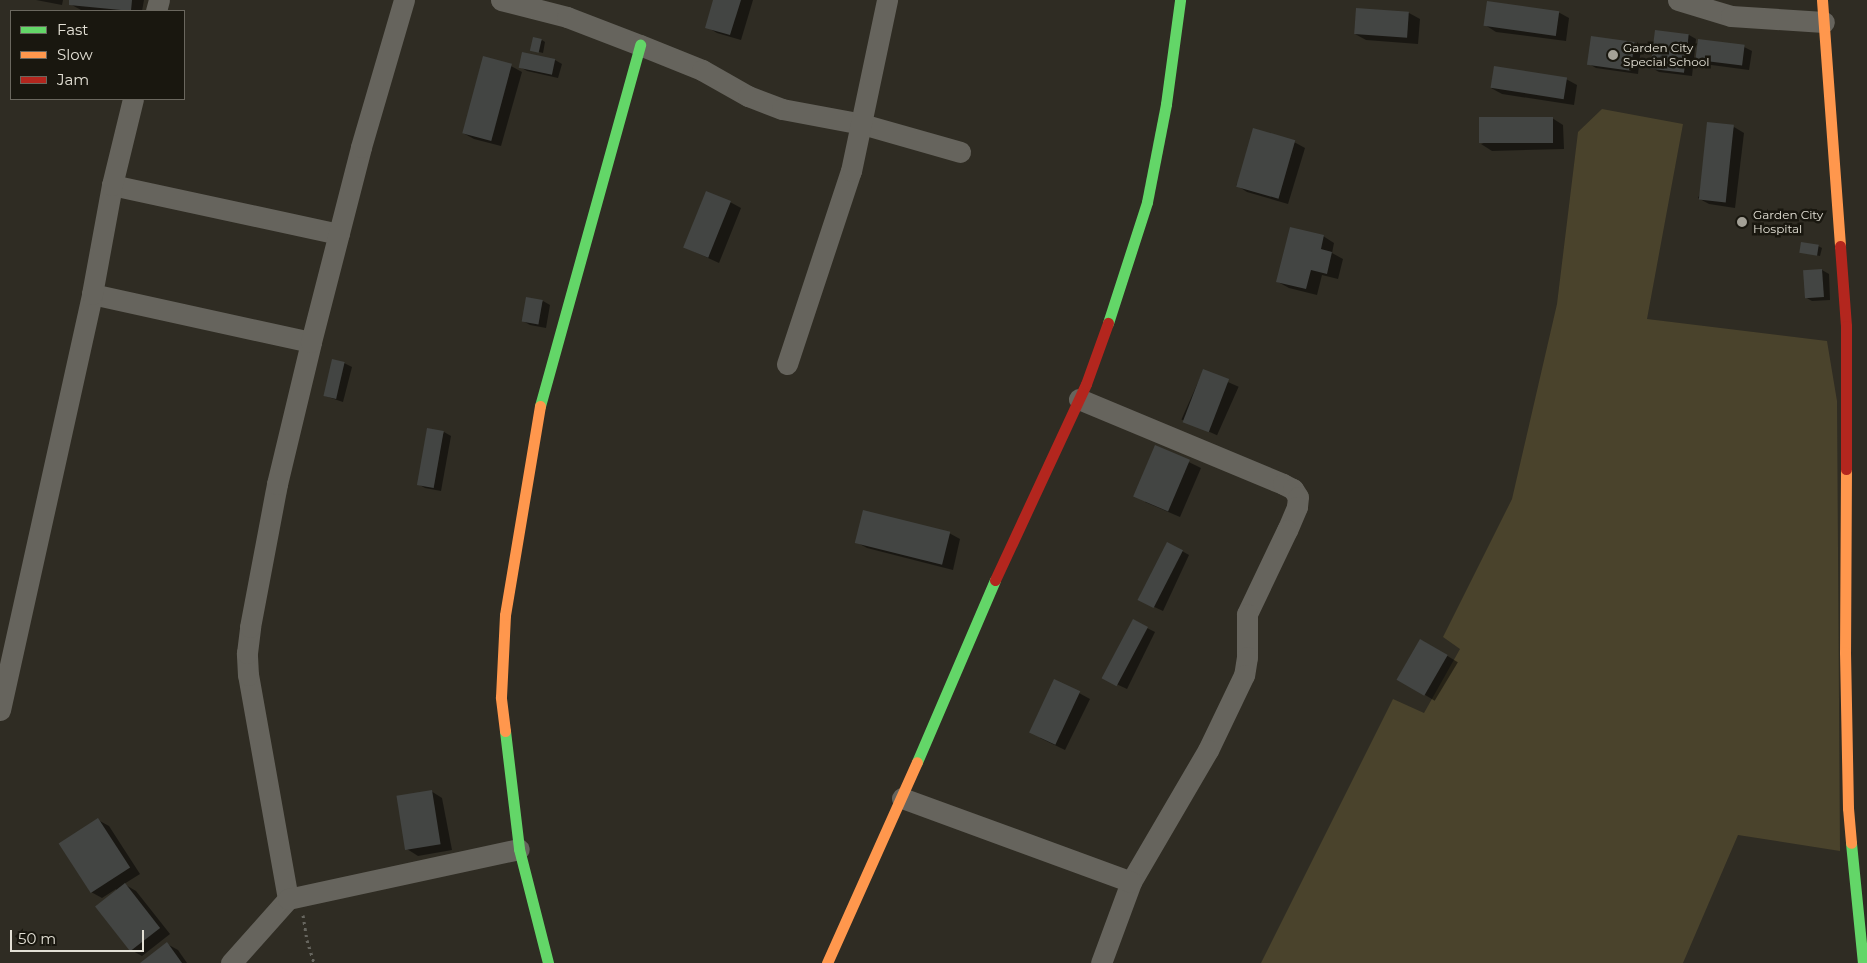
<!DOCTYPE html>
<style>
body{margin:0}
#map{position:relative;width:1867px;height:963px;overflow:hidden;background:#2f2c23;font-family:Montserrat,sans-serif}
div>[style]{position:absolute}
.green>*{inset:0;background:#4a432c}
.shadow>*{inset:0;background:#0007;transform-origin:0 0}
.building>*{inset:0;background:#434543;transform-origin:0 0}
.path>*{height:3px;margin-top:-1.5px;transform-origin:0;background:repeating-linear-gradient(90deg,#67665f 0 2.5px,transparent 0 6.5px)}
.street>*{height:21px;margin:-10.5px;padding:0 10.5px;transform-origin:10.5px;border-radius:10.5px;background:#66645d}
.fast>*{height:11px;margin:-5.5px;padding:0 5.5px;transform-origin:5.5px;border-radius:5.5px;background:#63d668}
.slow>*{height:11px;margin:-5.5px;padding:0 5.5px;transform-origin:5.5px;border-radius:5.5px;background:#ff974d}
.jam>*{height:11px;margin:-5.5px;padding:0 5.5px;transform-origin:5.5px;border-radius:5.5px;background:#b3261e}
.dots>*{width:14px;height:14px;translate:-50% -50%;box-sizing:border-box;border:2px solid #19170f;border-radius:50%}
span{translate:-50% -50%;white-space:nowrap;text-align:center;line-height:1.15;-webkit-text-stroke:5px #19170f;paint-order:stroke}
.poi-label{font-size:12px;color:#e3e0d5}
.left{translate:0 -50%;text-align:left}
.legend{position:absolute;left:10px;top:10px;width:175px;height:90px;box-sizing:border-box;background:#19170f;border:1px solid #6a675e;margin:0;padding:6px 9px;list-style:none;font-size:15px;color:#e3e0d5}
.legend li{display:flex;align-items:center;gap:10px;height:25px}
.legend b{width:25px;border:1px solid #6a675e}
.scale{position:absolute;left:10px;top:930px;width:134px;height:22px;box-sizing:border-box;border:2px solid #e3e0d5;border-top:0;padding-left:6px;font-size:15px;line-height:18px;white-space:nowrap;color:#e3e0d5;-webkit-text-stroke:4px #19170f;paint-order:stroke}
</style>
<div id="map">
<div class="green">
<div style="clip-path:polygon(1602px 109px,1683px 124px,1647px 319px,1827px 341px,1837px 401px,1840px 851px,1738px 835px,1683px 963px,1261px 963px,1393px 699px,1424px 713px,1460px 649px,1443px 637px,1512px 499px,1557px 304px,1578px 132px)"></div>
</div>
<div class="shadow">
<div style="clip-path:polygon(36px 0,63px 0,62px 5px)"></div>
<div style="clip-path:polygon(71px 0,144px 0,142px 11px,81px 10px,70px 4px)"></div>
<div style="clip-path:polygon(715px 0,753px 0,741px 40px,717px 33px,707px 27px)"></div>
<div style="clip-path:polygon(1357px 9px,1409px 13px,1420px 19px,1418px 44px,1366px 40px,1355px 34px)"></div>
<div style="clip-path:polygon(1558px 12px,1569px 18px,1566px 41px,1496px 32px,1485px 25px)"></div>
<div style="clip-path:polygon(1656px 32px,1689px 35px,1696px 39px,1692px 76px,1659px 72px,1652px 68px)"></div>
<div style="clip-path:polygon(542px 40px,545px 42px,543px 53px,532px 50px)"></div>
<div style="clip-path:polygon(1634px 43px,1641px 47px,1638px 74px,1596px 68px,1589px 64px)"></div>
<div style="clip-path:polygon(1744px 47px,1752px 51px,1749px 70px,1704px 64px,1696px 60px)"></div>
<div style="clip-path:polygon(555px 60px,562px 64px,558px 78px,527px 71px,520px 67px)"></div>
<div style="clip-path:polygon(511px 66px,522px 72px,501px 146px,474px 139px,463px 133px)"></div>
<div style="clip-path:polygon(1566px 79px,1577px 85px,1574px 105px,1502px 94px,1491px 88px)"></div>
<div style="clip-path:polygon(1552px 118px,1563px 125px,1564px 149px,1492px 151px,1481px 144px)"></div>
<div style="clip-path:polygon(1734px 127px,1744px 133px,1735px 208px,1709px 204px,1698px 198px)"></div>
<div style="clip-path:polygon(1294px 142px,1305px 148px,1288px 204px,1247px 192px,1236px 185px)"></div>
<div style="clip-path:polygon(730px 202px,741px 208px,719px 263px,684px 247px)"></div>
<div style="clip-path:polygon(1323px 236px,1334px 243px,1332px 253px,1343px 259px,1338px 279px,1322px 275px,1317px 295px,1289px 288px,1278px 282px)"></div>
<div style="clip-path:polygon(1818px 246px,1822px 248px,1820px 256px,1801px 252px)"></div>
<div style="clip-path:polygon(1822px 270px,1829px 274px,1830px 300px,1812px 301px,1805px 297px)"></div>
<div style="clip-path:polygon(543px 301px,550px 305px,546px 328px,530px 325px,523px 321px)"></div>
<div style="clip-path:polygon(344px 363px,352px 367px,343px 402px,325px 396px)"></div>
<div style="left:1203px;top:371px;width:39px;height:53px;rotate:24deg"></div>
<div style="clip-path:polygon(444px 432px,451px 436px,441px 491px,425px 488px,418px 484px)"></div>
<div style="clip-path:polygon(1156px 446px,1201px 468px,1180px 517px,1145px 502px)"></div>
<div style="clip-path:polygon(949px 533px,960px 539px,953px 570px,867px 548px,856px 542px)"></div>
<div style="clip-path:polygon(1182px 551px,1189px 555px,1163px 611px,1148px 604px)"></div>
<div style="clip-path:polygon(1133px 621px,1155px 632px,1127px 689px,1112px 682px)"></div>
<div style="left:1421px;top:640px;width:43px;height:45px;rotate:31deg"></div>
<div style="clip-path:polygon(1055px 680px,1090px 699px,1065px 750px,1040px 738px)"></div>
<div style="clip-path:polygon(431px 791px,442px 798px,452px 850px,418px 856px,407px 849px)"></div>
<div style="clip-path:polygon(98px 820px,109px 826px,140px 874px,124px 884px,136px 891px,170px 934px,142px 956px,131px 950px,116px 889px,102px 898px,91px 892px)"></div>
<div style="clip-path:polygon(167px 944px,178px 950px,187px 963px,142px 963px)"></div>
</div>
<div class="building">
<div style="clip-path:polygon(69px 0,132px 0,131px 11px,69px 5px)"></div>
<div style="clip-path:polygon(713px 0,741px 0,730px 35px,705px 28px)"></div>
<div style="left:1487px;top:1px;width:73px;height:25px;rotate:8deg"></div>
<div style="left:1356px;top:8px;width:53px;height:26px;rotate:4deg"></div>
<div style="left:1655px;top:30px;width:34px;height:39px;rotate:7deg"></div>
<div style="left:1591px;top:36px;width:44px;height:29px;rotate:8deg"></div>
<div style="left:533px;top:37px;width:9px;height:14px;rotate:13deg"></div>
<div style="left:1698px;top:39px;width:47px;height:21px;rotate:7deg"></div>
<div style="left:522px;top:52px;width:34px;height:16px;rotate:12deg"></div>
<div style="left:483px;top:56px;width:30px;height:80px;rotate:15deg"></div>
<div style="left:1494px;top:66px;width:74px;height:22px;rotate:9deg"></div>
<div style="left:1553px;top:117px;width:26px;height:74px;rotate:90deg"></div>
<div style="left:1707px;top:122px;width:27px;height:78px;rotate:6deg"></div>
<div style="left:1253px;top:128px;width:44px;height:61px;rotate:16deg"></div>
<div style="left:706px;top:191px;width:27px;height:61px;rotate:22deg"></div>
<div style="clip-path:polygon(1290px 227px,1324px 235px,1321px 249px,1332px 252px,1327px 274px,1311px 270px,1306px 289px,1276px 282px)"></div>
<div style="left:1801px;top:242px;width:18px;height:11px;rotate:9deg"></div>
<div style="left:1822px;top:269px;width:28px;height:19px;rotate:86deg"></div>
<div style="left:526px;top:297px;width:17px;height:25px;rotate:10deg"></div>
<div style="left:332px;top:359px;width:13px;height:38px;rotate:13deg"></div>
<div style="left:1203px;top:369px;width:28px;height:57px;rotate:21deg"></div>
<div style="left:427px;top:428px;width:17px;height:58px;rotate:10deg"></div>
<div style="left:1155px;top:445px;width:38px;height:56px;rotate:23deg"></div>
<div style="left:863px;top:510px;width:90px;height:34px;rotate:14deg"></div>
<div style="left:1167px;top:542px;width:18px;height:65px;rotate:27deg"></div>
<div style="left:1133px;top:619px;width:17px;height:67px;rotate:28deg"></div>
<div style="left:1420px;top:639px;width:32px;height:47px;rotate:30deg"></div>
<div style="left:1054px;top:679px;width:29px;height:59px;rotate:25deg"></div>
<div style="left:432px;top:790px;width:55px;height:36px;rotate:81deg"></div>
<div style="left:98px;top:818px;width:59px;height:47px;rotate:57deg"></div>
<div style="left:125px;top:883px;width:57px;height:38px;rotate:52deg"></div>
<div style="clip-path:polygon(167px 942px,182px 963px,140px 963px)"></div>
</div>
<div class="path">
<div style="left:303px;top:915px;width:25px;rotate:81deg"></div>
<div style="left:307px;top:940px;width:24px;rotate:73deg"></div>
</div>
<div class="street">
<div style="left:501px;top:0;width:68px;rotate:14.4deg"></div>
<div style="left:567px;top:17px;width:78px;rotate:21deg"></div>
<div style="left:640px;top:45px;width:67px;rotate:22deg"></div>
<div style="left:702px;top:70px;width:53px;rotate:29.5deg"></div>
<div style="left:748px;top:96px;width:36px;rotate:21deg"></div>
<div style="left:782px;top:109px;width:81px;rotate:10.6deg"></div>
<div style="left:862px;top:124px;width:102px;rotate:15.9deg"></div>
<div style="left:1678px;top:0;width:55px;rotate:16.8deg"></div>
<div style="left:1731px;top:16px;width:93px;rotate:3.7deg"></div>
<div style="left:156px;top:11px;width:11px;rotate:-75deg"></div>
<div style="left:112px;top:185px;width:232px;rotate:12.2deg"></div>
<div style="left:92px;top:294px;width:224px;rotate:12.4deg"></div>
<div style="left:787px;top:364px;width:203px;rotate:-71.7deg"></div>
<div style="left:851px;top:171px;width:175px;rotate:-78.1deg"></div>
<div style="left:1079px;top:399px;width:221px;rotate:22.6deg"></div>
<div style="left:1283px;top:484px;width:11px;rotate:27deg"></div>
<div style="left:1293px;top:489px;width:9px;rotate:58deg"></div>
<div style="left:1298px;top:497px;width:10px;rotate:96deg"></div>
<div style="left:1297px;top:507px;width:25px;rotate:113deg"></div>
<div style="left:1287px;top:530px;width:93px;rotate:115.5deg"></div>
<div style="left:1247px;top:614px;width:43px;rotate:90deg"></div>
<div style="left:1247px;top:657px;width:18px;rotate:99deg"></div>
<div style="left:1244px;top:675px;width:83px;rotate:115.6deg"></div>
<div style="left:1208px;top:750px;width:153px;rotate:120.3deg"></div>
<div style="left:1131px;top:882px;width:86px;rotate:110.3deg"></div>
<div style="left:0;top:710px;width:426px;rotate:-77.5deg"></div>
<div style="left:92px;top:294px;width:111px;rotate:-79.6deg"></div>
<div style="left:112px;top:185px;width:89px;rotate:-76.3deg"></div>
<div style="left:902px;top:798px;width:244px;rotate:20.1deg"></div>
<div style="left:288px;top:899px;width:228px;rotate:-100.1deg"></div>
<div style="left:248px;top:675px;width:22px;rotate:-93deg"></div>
<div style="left:247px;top:653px;width:26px;rotate:-83deg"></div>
<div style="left:250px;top:627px;width:146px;rotate:-79.3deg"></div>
<div style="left:277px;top:484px;width:146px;rotate:-76.5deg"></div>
<div style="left:311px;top:342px;width:201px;rotate:-75.6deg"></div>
<div style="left:361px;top:147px;width:153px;rotate:-73.7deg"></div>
<div style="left:231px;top:963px;width:86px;rotate:-48.3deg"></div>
<div style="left:288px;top:899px;width:236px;rotate:-12.2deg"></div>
</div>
<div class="fast">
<div style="left:1108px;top:323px;width:127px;rotate:-72.1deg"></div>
<div style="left:1147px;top:202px;width:100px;rotate:-79deg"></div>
<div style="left:1166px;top:104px;width:105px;rotate:-82.3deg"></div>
<div style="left:540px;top:406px;width:375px;rotate:-74.5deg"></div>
<div style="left:505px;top:731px;width:119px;rotate:83.2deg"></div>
<div style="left:519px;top:849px;width:118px;rotate:75.7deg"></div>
<div style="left:917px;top:762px;width:198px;rotate:-66.8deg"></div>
<div style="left:1851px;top:843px;width:121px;rotate:84.3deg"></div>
</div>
<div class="slow">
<div style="left:1822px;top:0;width:247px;rotate:85.8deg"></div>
<div style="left:1846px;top:469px;width:183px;rotate:90.3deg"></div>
<div style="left:1845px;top:652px;width:156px;rotate:88.9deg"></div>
<div style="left:1848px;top:808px;width:35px;rotate:85deg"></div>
<div style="left:505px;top:731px;width:34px;rotate:-97deg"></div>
<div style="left:501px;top:697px;width:82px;rotate:-87.2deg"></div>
<div style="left:505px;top:615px;width:212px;rotate:-80.5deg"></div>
<div style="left:827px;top:963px;width:220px;rotate:-65.9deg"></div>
</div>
<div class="jam">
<div style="left:1840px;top:246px;width:80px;rotate:85.7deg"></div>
<div style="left:1846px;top:326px;width:143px;rotate:90deg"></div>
<div style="left:995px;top:580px;width:216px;rotate:-65.1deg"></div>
<div style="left:1086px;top:384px;width:65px;rotate:-70.2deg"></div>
</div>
<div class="dots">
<div style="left:1613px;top:55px;background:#a4a197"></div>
<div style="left:1742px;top:222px;background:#a4a197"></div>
</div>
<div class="poi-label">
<span class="left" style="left:1623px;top:55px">Garden City<br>Special School</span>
<span class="left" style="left:1753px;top:222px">Garden City<br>Hospital</span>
</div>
<ul class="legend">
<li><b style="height:6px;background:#63d668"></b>Fast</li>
<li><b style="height:6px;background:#ff974d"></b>Slow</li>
<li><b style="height:6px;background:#b3261e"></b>Jam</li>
</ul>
<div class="scale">50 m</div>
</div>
